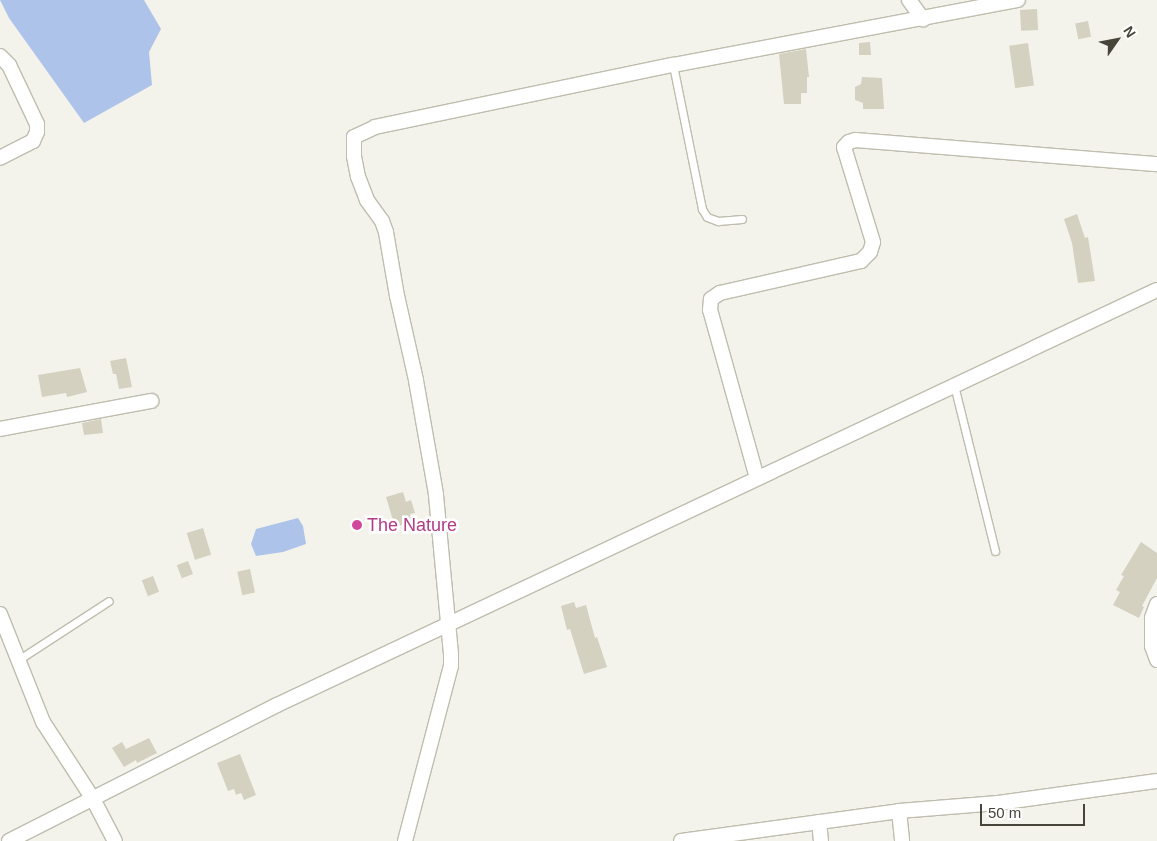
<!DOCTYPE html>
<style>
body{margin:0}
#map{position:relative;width:1157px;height:841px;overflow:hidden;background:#f4f3eb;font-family:Arial,sans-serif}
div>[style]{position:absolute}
.water>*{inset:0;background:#aec3ea}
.building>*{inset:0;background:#d4d1c1;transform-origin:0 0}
.roads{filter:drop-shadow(1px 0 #bfbdae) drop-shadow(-1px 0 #bfbdae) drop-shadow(0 1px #bfbdae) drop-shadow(0 -1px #bfbdae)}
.service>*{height:7px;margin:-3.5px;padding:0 3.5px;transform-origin:3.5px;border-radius:3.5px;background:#fff}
.minor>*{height:14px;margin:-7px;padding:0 7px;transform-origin:7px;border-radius:7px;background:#fff}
.dots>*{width:14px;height:14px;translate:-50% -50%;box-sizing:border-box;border:2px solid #fff;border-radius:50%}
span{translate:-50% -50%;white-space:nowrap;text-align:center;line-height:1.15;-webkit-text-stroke:5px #fff;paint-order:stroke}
.hotel-label{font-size:18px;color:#b23c85}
.left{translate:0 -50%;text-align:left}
.north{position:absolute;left:1092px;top:15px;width:50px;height:50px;-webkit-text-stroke:4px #fff;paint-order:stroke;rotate:57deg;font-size:14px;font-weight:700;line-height:20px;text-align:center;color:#474539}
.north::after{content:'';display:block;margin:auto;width:18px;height:22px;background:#474539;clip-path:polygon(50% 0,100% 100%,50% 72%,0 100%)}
.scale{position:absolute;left:980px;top:804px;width:105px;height:22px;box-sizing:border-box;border:2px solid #474539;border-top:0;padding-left:6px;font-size:15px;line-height:18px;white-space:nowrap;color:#474539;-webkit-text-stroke:4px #fff;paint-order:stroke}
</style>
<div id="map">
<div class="water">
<div style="clip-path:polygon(0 0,144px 0,161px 29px,149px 52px,152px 85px,84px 123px,9px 18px)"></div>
<div style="clip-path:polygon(298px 518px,303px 526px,306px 544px,283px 552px,256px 556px,251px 544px,256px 529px)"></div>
</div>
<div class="building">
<div style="left:1037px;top:9px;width:21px;height:17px;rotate:87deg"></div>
<div style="left:1088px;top:21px;width:16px;height:13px;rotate:79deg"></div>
<div style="clip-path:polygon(870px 42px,871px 55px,859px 55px,859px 43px)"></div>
<div style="left:1028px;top:43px;width:43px;height:19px;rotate:82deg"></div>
<div style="clip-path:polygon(806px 49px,809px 77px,807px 77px,807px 93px,801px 93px,801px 104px,784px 104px,779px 54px)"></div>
<div style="clip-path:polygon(862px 77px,882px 78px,884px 109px,863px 109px,863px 103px,855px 100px,855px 87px,861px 84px)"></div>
<div style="clip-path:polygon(1077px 214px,1085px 238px,1088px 237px,1095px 281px,1078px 283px,1072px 243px,1064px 219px)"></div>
<div style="clip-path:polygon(126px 358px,132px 387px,119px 389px,116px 374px,113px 374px,110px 361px)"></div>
<div style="clip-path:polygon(80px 368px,87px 392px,67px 397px,66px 393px,42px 397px,38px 375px)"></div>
<div style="clip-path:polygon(101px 419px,103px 433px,84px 435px,82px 423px)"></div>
<div style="clip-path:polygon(403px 492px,406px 502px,411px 500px,415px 513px,410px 514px,412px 522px,395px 527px,386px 497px)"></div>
<div style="left:203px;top:528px;width:28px;height:17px;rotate:73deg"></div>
<div style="clip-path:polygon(1141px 542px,1157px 553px,1157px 578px,1142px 606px,1144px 607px,1139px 618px,1113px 605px,1120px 592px,1116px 590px,1124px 576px,1121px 575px)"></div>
<div style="left:188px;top:561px;width:14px;height:12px;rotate:69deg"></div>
<div style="left:250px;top:569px;width:24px;height:13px;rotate:78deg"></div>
<div style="left:153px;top:576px;width:17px;height:12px;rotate:69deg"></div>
<div style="clip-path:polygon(574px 602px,576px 608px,586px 605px,595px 638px,597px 637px,607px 667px,584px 674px,570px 629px,567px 630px,561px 606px)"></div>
<div style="clip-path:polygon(149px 738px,157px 753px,137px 763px,136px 760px,124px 767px,112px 748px,122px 742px,126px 749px)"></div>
<div style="clip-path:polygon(240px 754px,256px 795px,244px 800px,241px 793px,236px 795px,234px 789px,228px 791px,217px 763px)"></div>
</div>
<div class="roads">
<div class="service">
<div style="left:673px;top:65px;width:147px;rotate:78.6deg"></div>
<div style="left:702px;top:209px;width:9px;rotate:58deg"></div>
<div style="left:707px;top:217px;width:12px;rotate:20deg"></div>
<div style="left:718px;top:221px;width:24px;rotate:-5deg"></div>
<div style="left:954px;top:385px;width:171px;rotate:76.1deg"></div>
<div style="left:18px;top:660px;width:108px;rotate:-33deg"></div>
</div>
<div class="minor">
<div style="left:909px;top:0;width:24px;rotate:54deg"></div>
<div style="left:0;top:56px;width:13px;rotate:45deg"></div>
<div style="left:9px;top:65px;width:65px;rotate:64.6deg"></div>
<div style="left:37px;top:124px;width:8px;rotate:90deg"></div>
<div style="left:37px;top:132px;width:10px;rotate:114deg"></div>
<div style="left:33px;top:141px;width:37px;rotate:153deg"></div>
<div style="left:0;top:429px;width:154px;rotate:-10.5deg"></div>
<div style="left:757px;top:478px;width:174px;rotate:-105.6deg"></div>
<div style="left:710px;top:310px;width:11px;rotate:-85deg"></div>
<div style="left:711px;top:299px;width:11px;rotate:-34deg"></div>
<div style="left:720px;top:293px;width:145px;rotate:-12.8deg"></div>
<div style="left:861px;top:261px;width:13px;rotate:-45deg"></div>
<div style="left:870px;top:252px;width:10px;rotate:-73deg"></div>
<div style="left:873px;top:242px;width:99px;rotate:-107deg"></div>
<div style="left:844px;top:147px;width:7px;rotate:-45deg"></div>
<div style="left:849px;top:142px;width:7px;rotate:-16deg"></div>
<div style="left:856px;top:140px;width:302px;rotate:4.6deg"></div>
<div style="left:1157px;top:604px;width:15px;rotate:110deg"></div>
<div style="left:1152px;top:618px;width:28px;rotate:90deg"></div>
<div style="left:1152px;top:646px;width:15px;rotate:70deg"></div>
<div style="left:0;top:614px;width:116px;rotate:68.3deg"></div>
<div style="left:43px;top:722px;width:92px;rotate:57deg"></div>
<div style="left:93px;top:799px;width:47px;rotate:62.4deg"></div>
<div style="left:899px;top:811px;width:30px;rotate:84deg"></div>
<div style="left:819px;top:822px;width:19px;rotate:84deg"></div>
<div style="left:9px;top:841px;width:301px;rotate:-26.9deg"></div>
<div style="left:277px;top:705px;width:973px;rotate:-25.25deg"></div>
<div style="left:405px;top:841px;width:181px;rotate:-75.3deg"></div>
<div style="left:451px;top:666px;width:12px;rotate:-90deg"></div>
<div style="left:451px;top:654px;width:161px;rotate:-95.4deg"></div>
<div style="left:436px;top:494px;width:116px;rotate:-100deg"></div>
<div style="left:416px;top:380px;width:86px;rotate:-102.7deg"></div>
<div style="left:397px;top:296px;width:65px;rotate:-99.8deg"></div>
<div style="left:386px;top:232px;width:12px;rotate:-110deg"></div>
<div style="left:382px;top:221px;width:26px;rotate:-126deg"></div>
<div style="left:367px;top:200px;width:25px;rotate:-111deg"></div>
<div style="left:358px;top:177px;width:21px;rotate:-101deg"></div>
<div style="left:354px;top:156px;width:19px;rotate:-90deg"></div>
<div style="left:354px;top:137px;width:23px;rotate:-25deg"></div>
<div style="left:375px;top:127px;width:304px;rotate:-11.8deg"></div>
<div style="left:673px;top:65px;width:351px;rotate:-10.7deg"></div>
<div style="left:681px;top:841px;width:220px;rotate:-7.8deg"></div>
<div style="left:899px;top:811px;width:99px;rotate:-4.6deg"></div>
<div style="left:998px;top:803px;width:161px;rotate:-7.9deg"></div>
</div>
</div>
<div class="dots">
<div style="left:357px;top:525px;background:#d1479c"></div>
</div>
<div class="hotel-label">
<span class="left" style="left:367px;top:525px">The Nature</span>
</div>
<div class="north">N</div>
<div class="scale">50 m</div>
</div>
